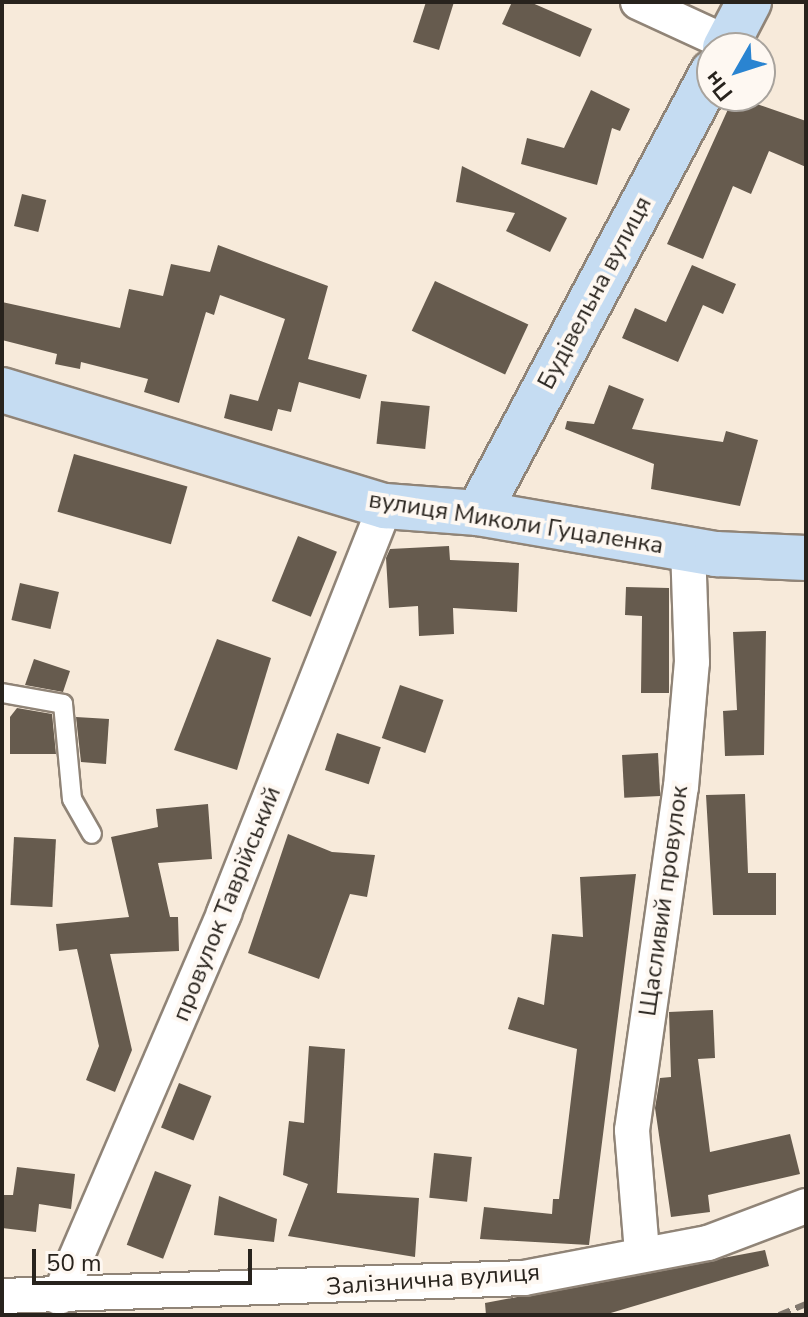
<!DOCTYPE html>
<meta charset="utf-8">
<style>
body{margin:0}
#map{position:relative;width:808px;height:1317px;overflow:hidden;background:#f7eada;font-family:"Nunito Sans",sans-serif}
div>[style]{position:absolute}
.building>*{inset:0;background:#665b4e;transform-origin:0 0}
.roads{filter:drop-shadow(2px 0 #908477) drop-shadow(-2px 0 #908477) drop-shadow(0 2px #908477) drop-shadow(0 -2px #908477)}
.lane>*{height:18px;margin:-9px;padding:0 9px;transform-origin:9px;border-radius:9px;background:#fff}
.street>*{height:34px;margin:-17px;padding:0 17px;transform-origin:17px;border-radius:17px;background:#fff}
.secondary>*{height:44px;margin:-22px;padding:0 22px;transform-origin:22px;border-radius:22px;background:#c5dcf2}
.rail>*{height:6px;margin-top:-3px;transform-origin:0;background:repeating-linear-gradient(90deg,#80776d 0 12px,transparent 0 18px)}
span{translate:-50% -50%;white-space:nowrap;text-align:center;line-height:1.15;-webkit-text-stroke:8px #fef8f2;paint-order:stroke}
.street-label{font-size:24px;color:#28231d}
.frame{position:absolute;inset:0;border:4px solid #28231d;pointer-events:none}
.north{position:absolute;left:696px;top:32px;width:80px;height:80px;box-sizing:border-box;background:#fef8f2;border:2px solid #a8a39d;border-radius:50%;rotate:231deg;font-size:22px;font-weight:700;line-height:32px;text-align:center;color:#28231d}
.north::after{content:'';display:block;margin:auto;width:28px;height:36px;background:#2a84d1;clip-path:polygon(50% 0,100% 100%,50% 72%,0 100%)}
.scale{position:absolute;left:32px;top:1249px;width:220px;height:36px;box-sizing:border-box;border:4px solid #28231d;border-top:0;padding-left:10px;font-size:24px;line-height:28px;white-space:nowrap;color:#28231d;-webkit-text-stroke:6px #fef8f2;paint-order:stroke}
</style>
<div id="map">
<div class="building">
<div style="clip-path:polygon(426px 2px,454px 2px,439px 50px,413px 42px)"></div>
<div style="clip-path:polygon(512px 2px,530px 2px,592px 29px,580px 57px,502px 24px)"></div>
<div style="clip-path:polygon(591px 90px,630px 109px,620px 131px,612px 128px,597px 185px,521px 164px,527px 138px,564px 148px)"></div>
<div style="clip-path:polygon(734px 96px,806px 121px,806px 167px,769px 151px,751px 194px,733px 186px,703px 259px,667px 244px)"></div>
<div style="clip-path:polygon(462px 166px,567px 218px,550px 252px,506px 231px,515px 213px,456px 202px)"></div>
<div style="left:22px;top:194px;width:25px;height:33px;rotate:14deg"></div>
<div style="clip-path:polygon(218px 245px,328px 286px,308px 359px,367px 375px,360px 399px,299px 382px,291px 412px,278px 409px,272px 431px,224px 418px,230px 394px,258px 401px,285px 319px,220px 295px,214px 315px,206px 312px,179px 403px,144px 392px,148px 379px,81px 362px,80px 369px,55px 364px,57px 354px,2px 340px,2px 302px,120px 328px,129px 289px,163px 296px,171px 264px,210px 272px)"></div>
<div style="clip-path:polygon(692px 265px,736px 284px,723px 314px,703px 305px,678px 362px,622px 338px,635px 308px,666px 322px)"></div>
<div style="left:435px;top:281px;width:103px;height:55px;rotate:25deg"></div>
<div style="clip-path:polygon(609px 385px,644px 399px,632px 429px,723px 442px,726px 431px,758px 440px,740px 506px,651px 489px,654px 464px,565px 429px,567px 421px,594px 424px)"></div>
<div style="left:381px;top:401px;width:49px;height:43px;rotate:6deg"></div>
<div style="left:74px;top:454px;width:118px;height:60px;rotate:16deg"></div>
<div style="left:298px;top:536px;width:42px;height:70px;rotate:22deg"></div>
<div style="clip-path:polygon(449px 546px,450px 560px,519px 563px,517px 612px,453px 608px,454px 634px,419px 636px,418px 606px,389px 608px,386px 558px,390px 549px)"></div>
<div style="left:20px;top:583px;width:40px;height:38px;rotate:13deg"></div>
<div style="clip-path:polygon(626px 587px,669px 588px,669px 693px,641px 693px,642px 616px,625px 615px)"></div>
<div style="clip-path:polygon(766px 631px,764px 755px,725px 756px,723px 711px,737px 710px,733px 632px)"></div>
<div style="clip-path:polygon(217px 639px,271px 658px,237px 770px,174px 750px)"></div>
<div style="clip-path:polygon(34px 659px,70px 671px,63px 692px,25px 685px)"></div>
<div style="left:400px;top:685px;width:46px;height:56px;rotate:19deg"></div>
<div style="clip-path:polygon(17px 708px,52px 714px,56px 754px,10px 754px,10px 717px)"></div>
<div style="clip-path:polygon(76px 717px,109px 719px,106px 764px,81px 762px)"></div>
<div style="left:337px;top:733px;width:46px;height:39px;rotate:18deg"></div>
<div style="left:658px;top:753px;width:43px;height:36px;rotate:87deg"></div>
<div style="clip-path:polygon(745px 794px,748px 873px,776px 873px,776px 915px,713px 915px,706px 795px)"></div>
<div style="clip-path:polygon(208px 804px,212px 859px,158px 863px,170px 917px,178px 917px,179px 951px,110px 954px,132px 1050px,115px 1092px,86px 1080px,99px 1046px,77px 949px,59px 951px,56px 924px,129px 917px,111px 837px,158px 827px,156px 809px)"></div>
<div style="clip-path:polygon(288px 834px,332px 852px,375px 855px,367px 897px,350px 894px,319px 979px,248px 953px)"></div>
<div style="left:14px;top:837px;width:42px;height:68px;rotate:3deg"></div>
<div style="clip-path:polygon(636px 874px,589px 1245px,480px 1239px,484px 1207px,552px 1214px,553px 1199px,559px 1199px,577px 1049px,508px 1029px,518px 997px,544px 1005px,552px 934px,583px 937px,580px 877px)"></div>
<div style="clip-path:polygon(713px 1010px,715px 1058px,698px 1059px,710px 1152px,790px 1134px,800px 1174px,708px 1195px,710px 1212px,671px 1217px,655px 1108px,660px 1078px,671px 1077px,669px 1012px)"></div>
<div style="clip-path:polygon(309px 1046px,345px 1049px,337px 1193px,419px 1198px,415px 1257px,288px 1236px,308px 1184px,283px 1175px,289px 1121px,304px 1123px)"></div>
<div style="left:179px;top:1083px;width:35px;height:48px;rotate:22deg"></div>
<div style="left:434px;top:1153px;width:38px;height:45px;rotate:6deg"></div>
<div style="clip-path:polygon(17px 1167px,75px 1174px,71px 1209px,39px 1204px,36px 1232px,2px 1228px,2px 1195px,13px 1195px)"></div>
<div style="left:155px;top:1171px;width:39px;height:79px;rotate:21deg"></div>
<div style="clip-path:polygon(219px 1196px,277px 1219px,274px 1242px,214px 1235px)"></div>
<div style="clip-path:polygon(765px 1250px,769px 1266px,604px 1315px,486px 1315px,485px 1303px)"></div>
</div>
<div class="roads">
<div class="lane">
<div style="left:2px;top:693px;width:62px;rotate:10.2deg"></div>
<div style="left:63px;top:704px;width:95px;rotate:84.6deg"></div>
<div style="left:72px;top:799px;width:40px;rotate:60.3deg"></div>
</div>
<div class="street">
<div style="left:638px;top:2px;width:98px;rotate:24.7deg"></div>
<div style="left:642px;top:1252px;width:122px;rotate:-94.7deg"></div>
<div style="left:632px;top:1130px;width:346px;rotate:-81.9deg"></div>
<div style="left:681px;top:787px;width:125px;rotate:-85deg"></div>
<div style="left:692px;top:662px;width:112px;rotate:-92deg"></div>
<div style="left:2px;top:1296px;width:522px;rotate:-1.97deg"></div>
<div style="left:524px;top:1278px;width:187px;rotate:-10.8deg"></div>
<div style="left:708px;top:1243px;width:105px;rotate:-20.7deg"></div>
<div style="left:59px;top:1297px;width:418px;rotate:-66.7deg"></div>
<div style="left:224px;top:913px;width:438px;rotate:-68.4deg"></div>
</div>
<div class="secondary">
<div style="left:725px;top:48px;width:52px;rotate:-62.4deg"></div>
<div style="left:2px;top:390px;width:400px;rotate:16.9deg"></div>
<div style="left:385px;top:506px;width:93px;rotate:4.3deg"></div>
<div style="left:478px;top:513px;width:242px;rotate:9.8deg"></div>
<div style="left:716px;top:554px;width:90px;rotate:2.5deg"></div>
<div style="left:478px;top:513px;width:499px;rotate:-62deg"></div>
</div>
</div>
<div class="rail">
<div style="left:779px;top:1315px;width:29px;rotate:-22deg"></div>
</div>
<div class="street-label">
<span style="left:595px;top:293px;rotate:-62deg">Будівельна вулиця</span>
<span style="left:516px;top:523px;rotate:9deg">вулиця Миколи Гуцаленка</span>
<span style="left:664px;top:901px;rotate:-82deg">Щасливий провулок</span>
<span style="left:227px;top:904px;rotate:-68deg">провулок Таврійський</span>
<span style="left:433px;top:1280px;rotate:-4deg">Залізнична вулиця</span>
</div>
<div class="frame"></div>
<div class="north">Пн</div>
<div class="scale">50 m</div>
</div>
